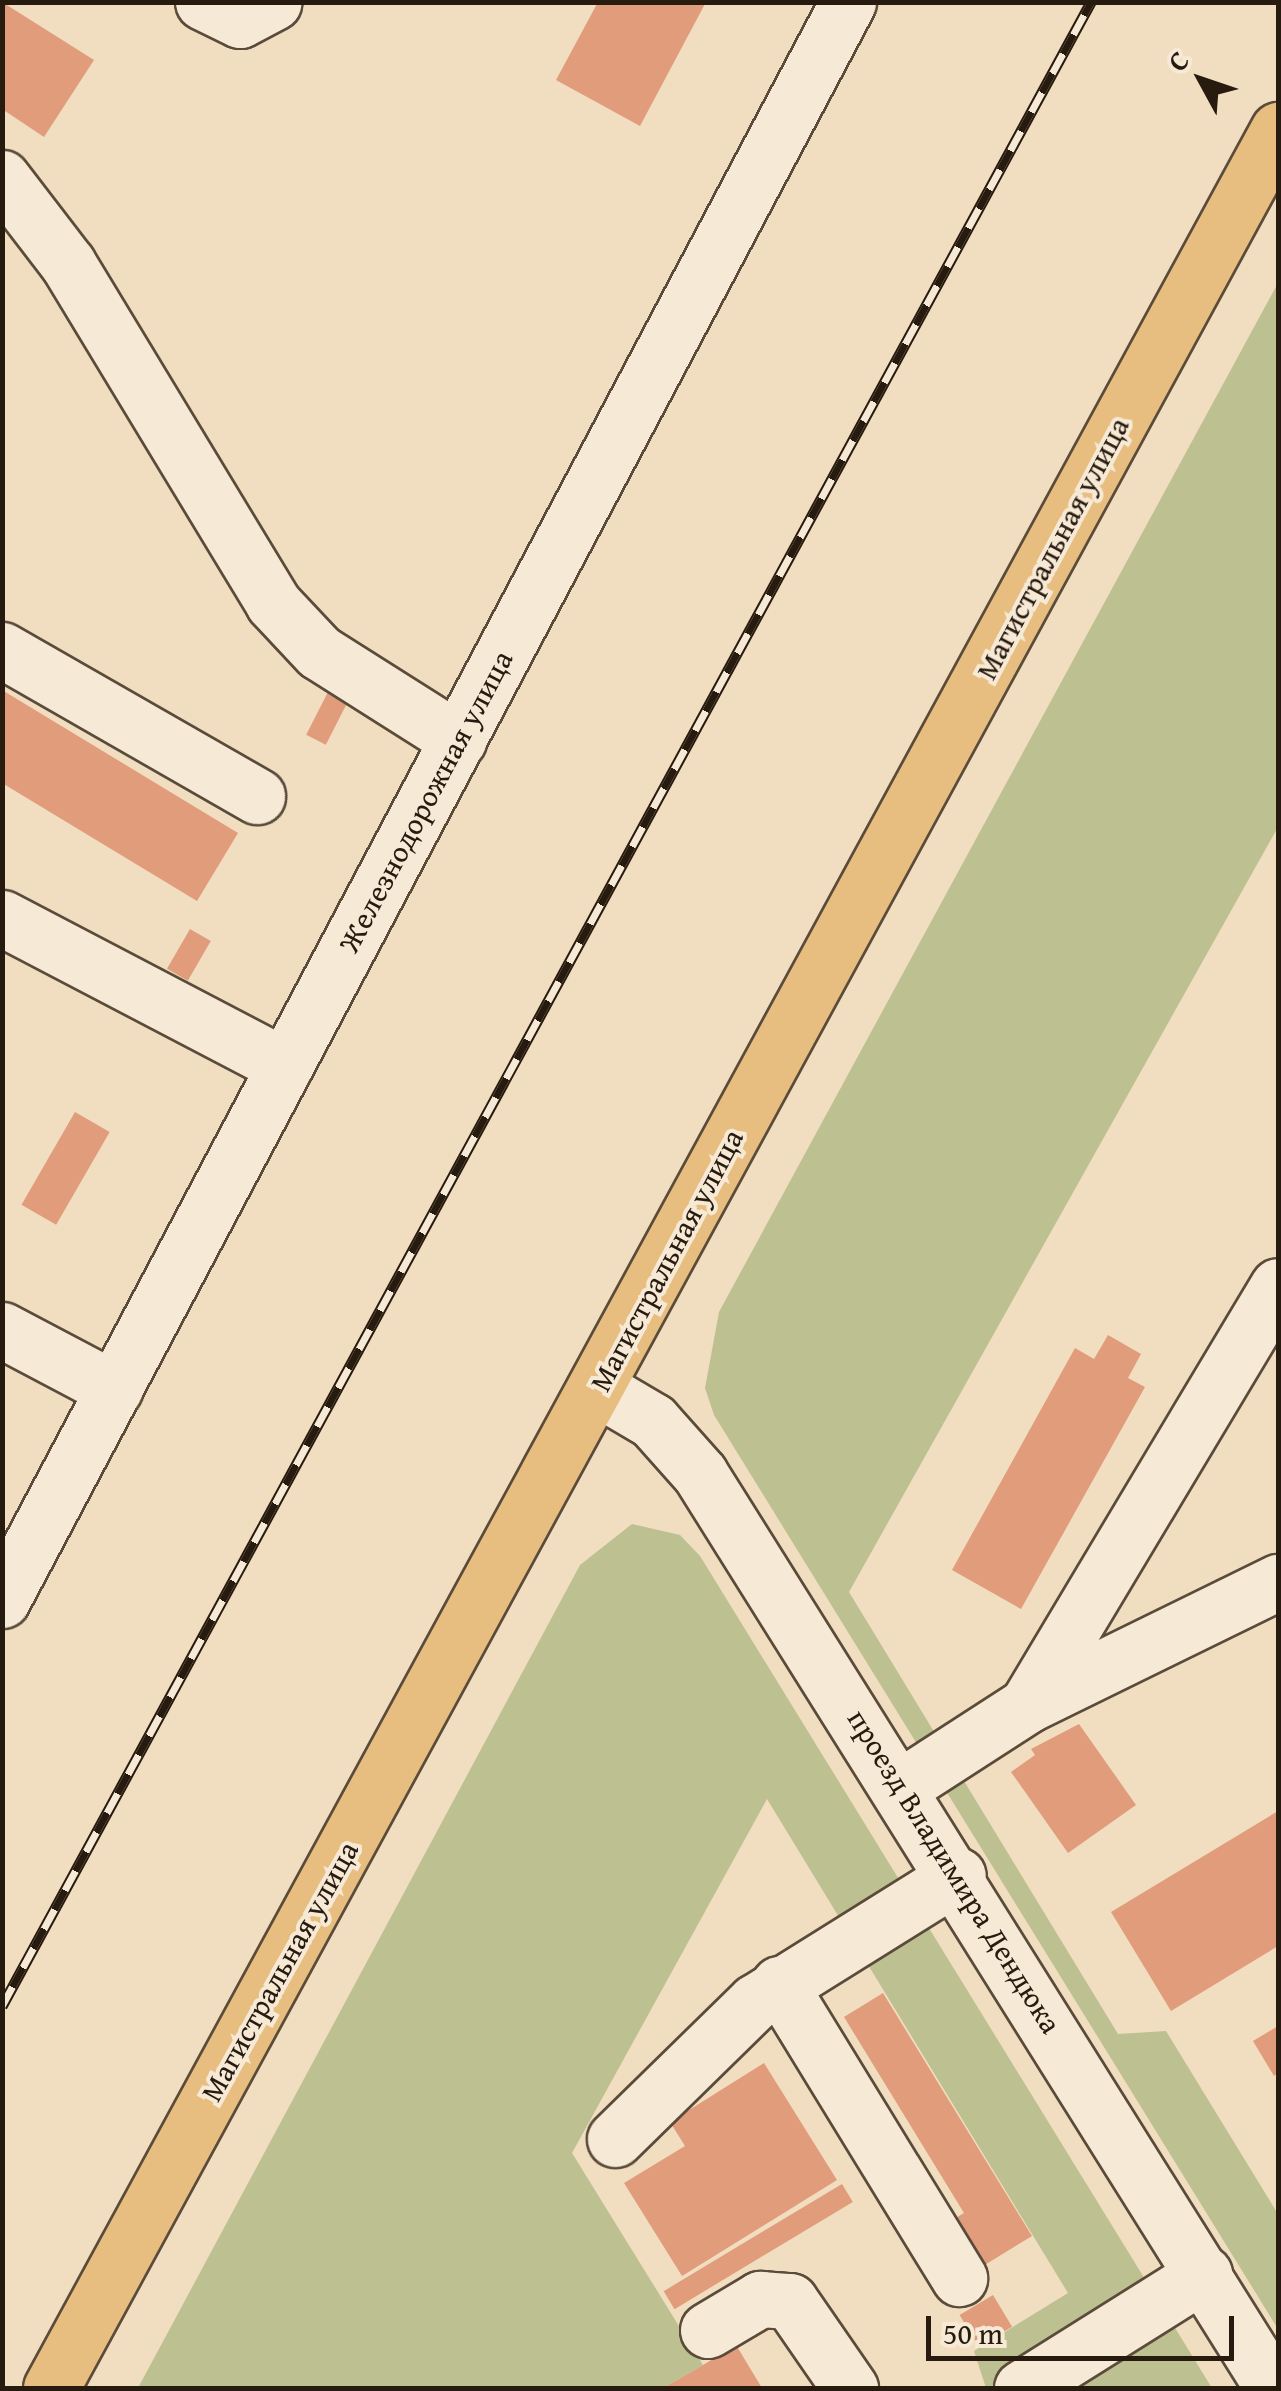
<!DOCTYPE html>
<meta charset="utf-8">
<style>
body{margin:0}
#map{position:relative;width:1281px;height:2391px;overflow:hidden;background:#f1ddbf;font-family:"Gentium Book Plus",serif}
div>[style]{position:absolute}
.green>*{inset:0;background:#bdc090}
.building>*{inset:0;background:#e19c7c;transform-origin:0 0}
.roads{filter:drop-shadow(2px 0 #5a4b3a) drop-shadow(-2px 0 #5a4b3a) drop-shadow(0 2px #5a4b3a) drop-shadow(0 -2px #5a4b3a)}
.minor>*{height:55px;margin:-27.5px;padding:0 27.5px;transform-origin:27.5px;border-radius:27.5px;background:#f6e9d5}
.major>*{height:55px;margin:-27.5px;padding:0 27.5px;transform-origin:27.5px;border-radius:27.5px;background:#e8be80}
.rail>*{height:11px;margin-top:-5.5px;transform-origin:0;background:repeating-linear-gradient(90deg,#f6e9d5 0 22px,#271a0e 0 44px);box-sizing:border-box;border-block:2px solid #271a0e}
span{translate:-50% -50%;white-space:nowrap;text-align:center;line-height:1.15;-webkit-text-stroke:8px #f6e9d5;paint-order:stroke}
.street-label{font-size:30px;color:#271a0e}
.frame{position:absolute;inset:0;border:5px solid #271a0e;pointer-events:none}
.north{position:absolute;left:1151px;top:30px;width:100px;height:100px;-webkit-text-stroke:8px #f6e9d5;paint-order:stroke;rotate:310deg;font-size:28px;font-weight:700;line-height:40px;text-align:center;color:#271a0e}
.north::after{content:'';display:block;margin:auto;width:35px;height:45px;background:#271a0e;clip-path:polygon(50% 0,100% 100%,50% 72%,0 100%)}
.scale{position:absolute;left:926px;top:2316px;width:308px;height:45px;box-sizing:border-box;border:5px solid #271a0e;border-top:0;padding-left:12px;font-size:30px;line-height:35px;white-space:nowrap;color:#271a0e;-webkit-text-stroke:8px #f6e9d5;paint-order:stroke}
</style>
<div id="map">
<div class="green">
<div style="clip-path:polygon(1278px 283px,1278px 827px,849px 1592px,1118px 2034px,1166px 2031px,1278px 2214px,1278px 2329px,714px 1415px,705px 1388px,719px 1312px)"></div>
<div style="clip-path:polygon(632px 1524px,680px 1535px,700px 1556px,1212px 2388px,986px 2388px,974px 2351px,1068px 2293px,767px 1799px,572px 2153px,703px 2365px,663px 2388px,138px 2388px,580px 1565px)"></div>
</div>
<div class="building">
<div style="clip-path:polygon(2px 2px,94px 60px,44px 137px,2px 109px)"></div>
<div style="clip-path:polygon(598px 2px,706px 2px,640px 126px,556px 80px)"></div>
<div style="clip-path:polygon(2px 690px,238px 833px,197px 901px,2px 783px)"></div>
<div style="left:328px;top:692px;width:22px;height:48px;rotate:27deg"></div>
<div style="left:190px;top:929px;width:24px;height:46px;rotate:30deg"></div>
<div style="left:75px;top:1112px;width:40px;height:107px;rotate:30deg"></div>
<div style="clip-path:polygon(1108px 1335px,1141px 1354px,1128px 1378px,1145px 1387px,1021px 1609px,952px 1570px,1075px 1348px,1094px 1359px)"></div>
<div style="clip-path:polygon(1079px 1724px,1136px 1805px,1068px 1853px,1011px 1772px,1035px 1755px,1031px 1749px)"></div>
<div style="clip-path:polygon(1278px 1811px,1278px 1946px,1171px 2011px,1111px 1912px)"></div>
<div style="clip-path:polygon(883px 1993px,1032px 2236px,975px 2271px,946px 2224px,964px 2213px,844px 2017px)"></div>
<div style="clip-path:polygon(1278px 2026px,1278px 2073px,1274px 2076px,1253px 2041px)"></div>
<div style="clip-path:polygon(764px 2063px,837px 2180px,682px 2276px,624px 2183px,685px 2146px,670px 2122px)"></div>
<div style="left:842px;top:2184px;width:21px;height:208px;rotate:59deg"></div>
<div style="left:993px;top:2295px;width:37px;height:39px;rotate:59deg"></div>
<div style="clip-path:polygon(736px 2345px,762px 2388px,663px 2388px,703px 2365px)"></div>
</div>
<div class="roads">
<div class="minor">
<div style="left:203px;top:2px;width:41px;rotate:25.9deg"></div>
<div style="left:240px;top:20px;width:38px;rotate:-28deg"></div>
<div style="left:2px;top:178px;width:108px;rotate:52.5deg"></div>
<div style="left:68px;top:264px;width:396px;rotate:58.8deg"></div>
<div style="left:273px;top:603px;width:67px;rotate:46.8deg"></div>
<div style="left:319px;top:652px;width:165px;rotate:32.3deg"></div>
<div style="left:2px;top:650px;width:294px;rotate:29.8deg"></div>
<div style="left:2px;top:918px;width:319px;rotate:27.6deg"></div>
<div style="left:2px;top:1330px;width:127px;rotate:27.8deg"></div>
<div style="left:597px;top:1388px;width:65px;rotate:30.5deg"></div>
<div style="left:653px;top:1421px;width:71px;rotate:48.4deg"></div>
<div style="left:700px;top:1474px;width:1079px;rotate:57.92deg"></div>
<div style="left:2px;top:1600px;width:1808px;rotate:-62.1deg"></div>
<div style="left:1027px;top:1705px;width:280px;rotate:-26.1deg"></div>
<div style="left:902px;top:1786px;width:149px;rotate:-32.9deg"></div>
<div style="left:1027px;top:1705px;width:488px;rotate:-59.1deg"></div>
<div style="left:779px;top:1984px;width:345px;rotate:58.5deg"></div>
<div style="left:615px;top:2139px;width:196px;rotate:-44.4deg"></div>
<div style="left:755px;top:2002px;width:239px;rotate:-32deg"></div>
<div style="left:708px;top:2330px;width:61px;rotate:-30.8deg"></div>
<div style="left:760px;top:2299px;width:30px;rotate:4deg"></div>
<div style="left:790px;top:2301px;width:106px;rotate:55.4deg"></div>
<div style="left:1022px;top:2388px;width:215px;rotate:-32.1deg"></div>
</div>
<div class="major">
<div style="left:51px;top:2388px;width:2570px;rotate:-61.48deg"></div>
</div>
</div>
<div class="rail">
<div style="left:2px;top:2006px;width:2281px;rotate:-61.48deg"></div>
</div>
<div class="street-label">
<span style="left:1052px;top:548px;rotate:-62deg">Магистральная улица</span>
<span style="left:425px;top:801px;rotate:-62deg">Железнодорожная улица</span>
<span style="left:666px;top:1260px;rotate:-62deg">Магистральная улица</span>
<span style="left:955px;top:1871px;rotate:58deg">проезд Владимира Дендюка</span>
<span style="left:279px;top:1971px;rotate:-61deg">Магистральная улица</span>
</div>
<div class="frame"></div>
<div class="north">С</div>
<div class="scale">50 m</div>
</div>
